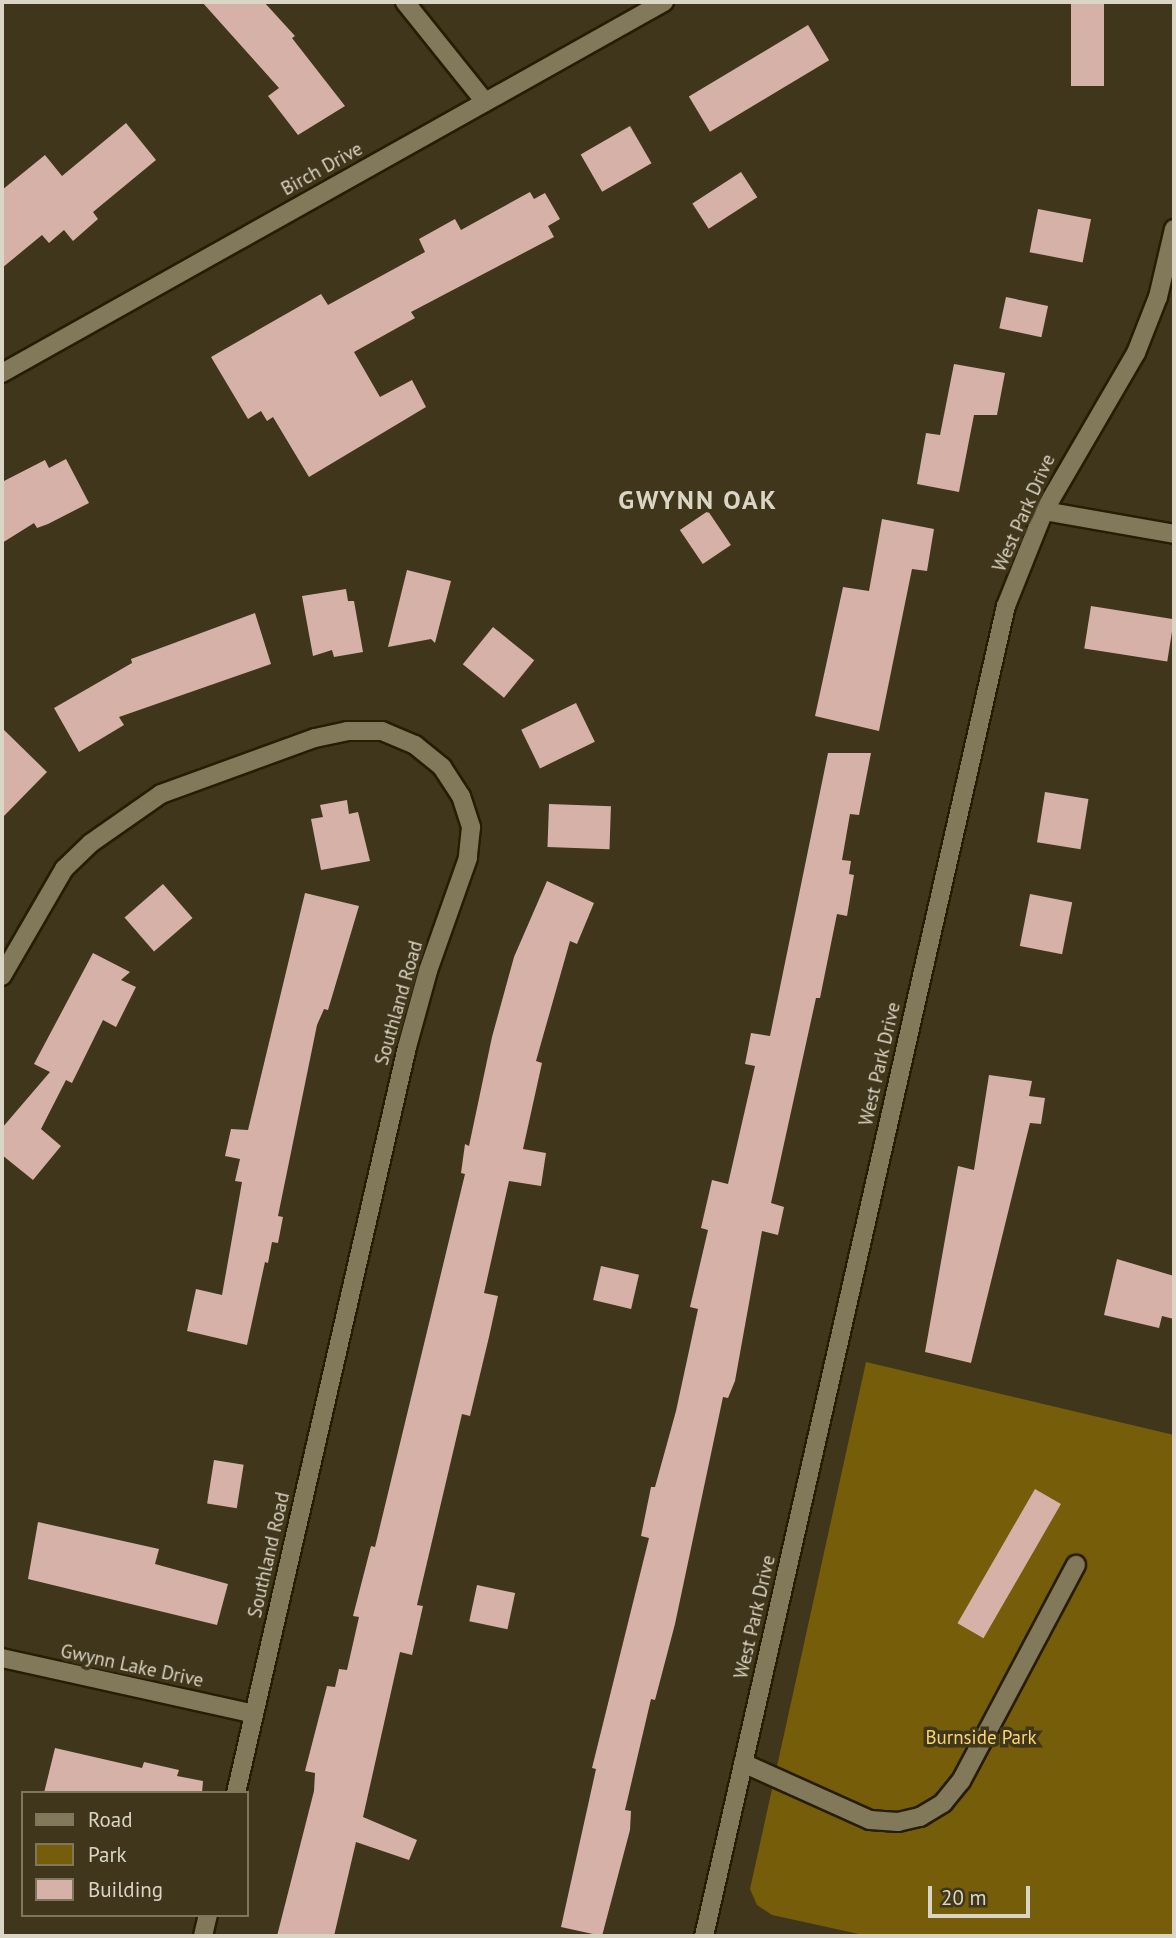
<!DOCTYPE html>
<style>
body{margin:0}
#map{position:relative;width:1176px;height:1938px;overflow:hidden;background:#40361b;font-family:"PT Sans",sans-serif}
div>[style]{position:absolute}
.green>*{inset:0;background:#755d09}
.building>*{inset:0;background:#d5b1a8;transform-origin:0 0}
.roads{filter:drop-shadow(2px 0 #261d03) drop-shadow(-2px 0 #261d03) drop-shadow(0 2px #261d03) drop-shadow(0 -2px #261d03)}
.minor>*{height:18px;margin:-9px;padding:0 9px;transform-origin:9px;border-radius:9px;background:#82785a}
span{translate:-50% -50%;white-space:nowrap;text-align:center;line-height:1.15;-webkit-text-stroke:7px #40361b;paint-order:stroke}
.street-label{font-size:19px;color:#dad5c5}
.park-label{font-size:19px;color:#f9d771}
.district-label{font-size:26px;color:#dad5c5;font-weight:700;letter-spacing:2px}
.frame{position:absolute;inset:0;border:4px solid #dad5c5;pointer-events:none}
.legend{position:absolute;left:21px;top:1791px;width:228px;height:126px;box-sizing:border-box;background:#40361b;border:2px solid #7e765f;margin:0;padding:9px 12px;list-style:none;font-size:21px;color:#dad5c5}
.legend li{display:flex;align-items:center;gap:14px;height:35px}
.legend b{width:35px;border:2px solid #7e765f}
.scale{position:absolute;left:928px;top:1886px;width:102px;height:32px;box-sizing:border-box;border:4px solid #dad5c5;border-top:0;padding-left:9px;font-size:21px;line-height:24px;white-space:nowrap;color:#dad5c5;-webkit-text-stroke:5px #40361b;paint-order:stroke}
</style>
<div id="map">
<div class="green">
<div style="clip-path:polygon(866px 1362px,1174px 1435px,1174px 1936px,868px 1936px,772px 1915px,757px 1905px,750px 1889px)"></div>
</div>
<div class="building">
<div style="clip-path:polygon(202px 2px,264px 2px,295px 36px,292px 38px,345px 106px,298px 135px,268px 96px,279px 88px)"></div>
<div style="left:1071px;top:2px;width:33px;height:84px"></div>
<div style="left:808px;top:25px;width:41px;height:139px;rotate:59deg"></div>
<div style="clip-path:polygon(126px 123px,156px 160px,93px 212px,98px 219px,73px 241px,64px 230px,49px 243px,42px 235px,2px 268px,2px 190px,45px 155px,62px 176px)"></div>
<div style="left:630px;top:126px;width:43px;height:57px;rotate:60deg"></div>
<div style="left:741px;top:172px;width:30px;height:58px;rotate:57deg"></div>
<div style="clip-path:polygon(530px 192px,534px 199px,545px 193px,560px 219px,548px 226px,554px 237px,411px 312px,415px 318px,354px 352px,380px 397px,412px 380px,426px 407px,309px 477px,273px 417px,267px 421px,261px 411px,248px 419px,211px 357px,321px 294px,328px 305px,425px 252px,419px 239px,455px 219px,461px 230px)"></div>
<div style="left:1038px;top:209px;width:54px;height:44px;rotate:11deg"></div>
<div style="left:1006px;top:297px;width:43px;height:32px;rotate:12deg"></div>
<div style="clip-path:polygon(954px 364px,1005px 373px,997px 415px,974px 415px,959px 492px,917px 484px,926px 433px,940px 435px)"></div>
<div style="clip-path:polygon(66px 459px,89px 503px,48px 524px,37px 528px,34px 523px,2px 543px,2px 482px,45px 460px,49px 468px)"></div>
<div style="left:708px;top:511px;width:41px;height:34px;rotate:56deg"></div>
<div style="clip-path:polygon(882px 519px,934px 529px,927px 571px,912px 569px,879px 731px,815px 716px,843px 587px,869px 591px)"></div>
<div style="clip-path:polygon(407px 570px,451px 581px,435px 643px,431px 639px,388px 647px)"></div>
<div style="clip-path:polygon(346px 589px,348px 601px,354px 601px,363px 652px,334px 657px,332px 650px,313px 656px,302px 596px)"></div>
<div style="left:1091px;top:606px;width:84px;height:43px;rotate:9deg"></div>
<div style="clip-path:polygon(255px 613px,271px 664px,119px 717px,124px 725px,79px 752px,54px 708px,132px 663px,131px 659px)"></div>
<div style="left:493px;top:627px;width:53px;height:48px;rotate:39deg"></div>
<div style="left:576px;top:703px;width:43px;height:61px;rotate:64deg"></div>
<div style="clip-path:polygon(2px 728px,47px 772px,2px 818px)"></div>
<div style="clip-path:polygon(828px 753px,871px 753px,859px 815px,850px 814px,842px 860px,851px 861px,849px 874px,854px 875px,847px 916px,837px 914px,820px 998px,816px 998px,771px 1203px,784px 1207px,778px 1235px,762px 1231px,735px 1381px,728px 1398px,723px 1397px,675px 1624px,655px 1700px,651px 1699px,625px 1810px,631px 1811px,630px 1830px,602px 1936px,561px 1927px,596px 1769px,592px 1768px,649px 1538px,641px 1536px,651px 1487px,655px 1487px,676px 1411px,698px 1309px,690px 1307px,708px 1230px,701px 1228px,712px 1180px,728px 1184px,755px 1066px,745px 1064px,751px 1033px,770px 1036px)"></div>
<div style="left:1045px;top:792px;width:44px;height:51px;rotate:9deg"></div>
<div style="clip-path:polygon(347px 800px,349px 814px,358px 812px,370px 861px,321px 870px,311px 819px,323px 817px,320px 805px)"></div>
<div style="left:549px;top:804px;width:62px;height:43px;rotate:2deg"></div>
<div style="clip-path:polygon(547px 881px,594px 903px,577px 944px,570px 941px,536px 1061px,542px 1063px,523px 1149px,546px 1153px,541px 1186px,509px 1181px,484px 1293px,498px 1296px,489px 1337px,470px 1416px,462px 1414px,417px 1605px,423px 1606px,412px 1655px,400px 1652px,363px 1817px,417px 1840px,409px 1860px,356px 1842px,334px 1936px,277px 1936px,314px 1791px,315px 1773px,305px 1771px,327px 1686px,335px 1687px,339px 1669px,347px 1670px,359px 1617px,353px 1616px,371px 1546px,375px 1547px,465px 1174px,461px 1173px,465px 1144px,469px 1146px,492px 1037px,514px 957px)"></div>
<div style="left:163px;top:884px;width:45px;height:51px;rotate:49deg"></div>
<div style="clip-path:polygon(305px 893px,359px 906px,328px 1010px,324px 1009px,317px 1025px,278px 1216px,283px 1217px,278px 1243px,272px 1242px,268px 1263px,265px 1262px,247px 1345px,187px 1331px,196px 1289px,222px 1295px,242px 1182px,235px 1181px,240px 1159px,225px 1156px,231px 1129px,248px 1130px)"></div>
<div style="left:1030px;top:894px;width:43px;height:53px;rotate:11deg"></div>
<div style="clip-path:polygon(93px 953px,130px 972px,121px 980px,136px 987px,116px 1027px,103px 1020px,72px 1083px,66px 1080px,41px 1129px,61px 1146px,33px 1180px,2px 1155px,2px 1128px,50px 1072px,34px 1064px)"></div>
<div style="clip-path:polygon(989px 1075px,1032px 1081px,1029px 1096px,1045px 1098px,1041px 1124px,1030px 1123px,971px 1363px,925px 1352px,958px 1166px,974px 1170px)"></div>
<div style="clip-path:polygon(1117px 1259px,1174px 1276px,1174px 1319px,1162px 1316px,1159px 1328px,1104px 1315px)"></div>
<div style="left:601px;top:1266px;width:39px;height:35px;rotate:13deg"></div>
<div style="left:214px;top:1460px;width:30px;height:44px;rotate:9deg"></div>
<div style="left:1035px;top:1489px;width:30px;height:155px;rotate:30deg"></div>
<div style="clip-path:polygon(38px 1522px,159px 1549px,155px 1564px,228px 1584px,217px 1625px,28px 1579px)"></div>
<div style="left:477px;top:1585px;width:39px;height:37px;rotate:12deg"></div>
<div style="clip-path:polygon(55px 1748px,142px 1768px,144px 1762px,179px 1770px,177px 1776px,203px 1781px,202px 1793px,44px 1793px)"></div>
</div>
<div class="roads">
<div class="minor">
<div style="left:405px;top:2px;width:128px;rotate:51.3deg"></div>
<div style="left:2px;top:373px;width:759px;rotate:-29.27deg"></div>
<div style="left:1044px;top:511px;width:132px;rotate:10deg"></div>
<div style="left:2px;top:976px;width:124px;rotate:-59.9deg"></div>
<div style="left:64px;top:869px;width:37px;rotate:-44deg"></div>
<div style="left:91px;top:843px;width:85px;rotate:-35deg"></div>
<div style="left:161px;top:794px;width:164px;rotate:-20deg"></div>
<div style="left:315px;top:738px;width:33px;rotate:-12deg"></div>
<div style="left:347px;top:731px;width:35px"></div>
<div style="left:382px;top:731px;width:36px;rotate:23deg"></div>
<div style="left:415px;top:745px;width:35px;rotate:39deg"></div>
<div style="left:442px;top:767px;width:35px;rotate:57deg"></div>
<div style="left:461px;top:796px;width:33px;rotate:72deg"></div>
<div style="left:471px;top:827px;width:31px;rotate:96deg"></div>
<div style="left:468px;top:858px;width:120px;rotate:109.5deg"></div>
<div style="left:428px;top:971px;width:79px;rotate:105.4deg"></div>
<div style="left:407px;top:1047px;width:765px;rotate:102.91deg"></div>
<div style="left:2px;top:1658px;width:258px;rotate:12.5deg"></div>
<div style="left:743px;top:1763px;width:139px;rotate:24.2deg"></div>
<div style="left:870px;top:1820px;width:28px;rotate:4deg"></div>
<div style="left:898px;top:1822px;width:23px;rotate:-13deg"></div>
<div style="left:920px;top:1817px;width:27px;rotate:-31deg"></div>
<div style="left:943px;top:1803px;width:28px;rotate:-51deg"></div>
<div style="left:961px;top:1781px;width:245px;rotate:-62deg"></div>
<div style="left:203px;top:1936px;width:22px;rotate:-77deg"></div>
<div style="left:704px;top:1936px;width:1364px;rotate:-77.21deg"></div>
<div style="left:1006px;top:606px;width:102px;rotate:-68.2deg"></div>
<div style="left:1044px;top:511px;width:183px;rotate:-59.8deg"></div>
<div style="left:1136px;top:353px;width:60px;rotate:-68.6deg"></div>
<div style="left:1158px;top:297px;width:70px;rotate:-76.8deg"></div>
</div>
</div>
<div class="street-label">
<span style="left:322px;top:169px;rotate:-29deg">Birch Drive</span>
<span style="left:1024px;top:513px;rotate:-66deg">West Park Drive</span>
<span style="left:399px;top:1003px;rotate:-74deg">Southland Road</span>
<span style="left:880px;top:1064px;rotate:-77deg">West Park Drive</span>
<span style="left:269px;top:1555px;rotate:-77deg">Southland Road</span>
<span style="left:755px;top:1617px;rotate:-77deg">West Park Drive</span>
<span style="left:132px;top:1666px;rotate:12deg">Gwynn Lake Drive</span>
</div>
<div class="park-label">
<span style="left:981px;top:1738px">Burnside Park</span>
</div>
<div class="district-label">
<span style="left:698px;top:500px">GWYNN OAK</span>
</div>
<div class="frame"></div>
<ul class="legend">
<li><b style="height:9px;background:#82785a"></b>Road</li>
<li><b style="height:19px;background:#755d09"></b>Park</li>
<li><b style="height:19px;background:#d5b1a8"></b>Building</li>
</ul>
<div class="scale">20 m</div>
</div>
